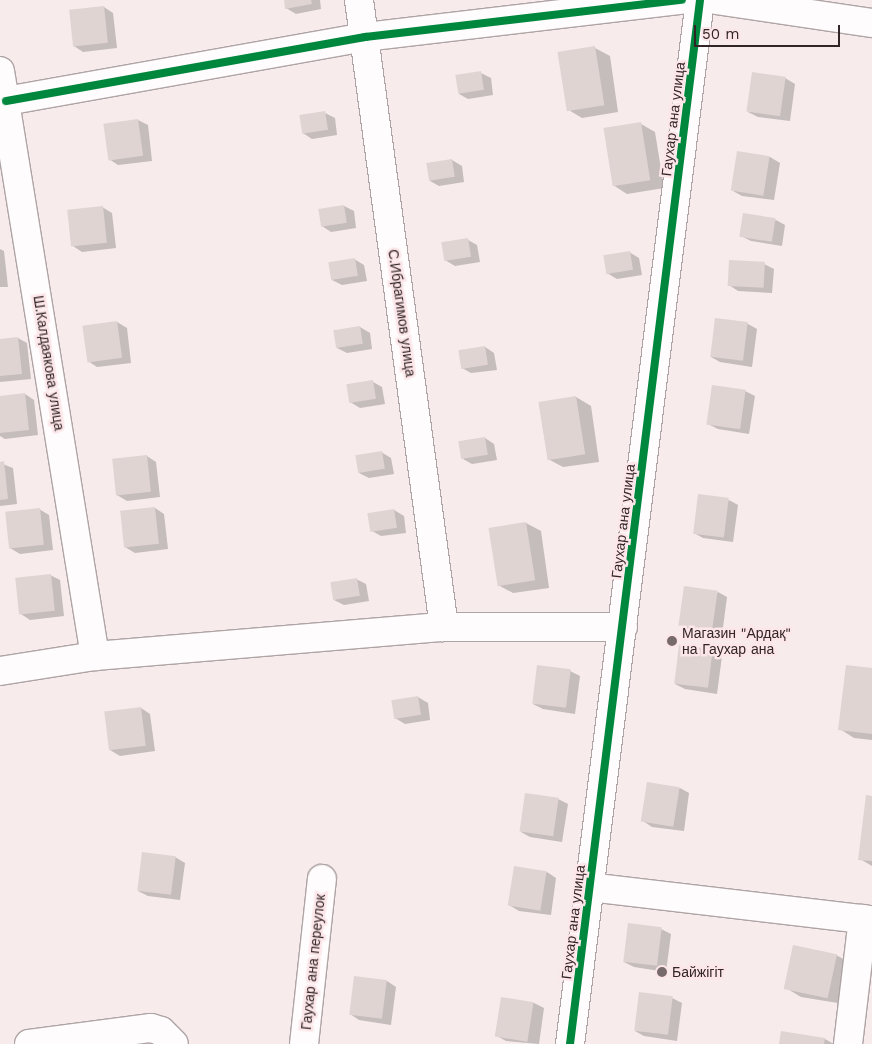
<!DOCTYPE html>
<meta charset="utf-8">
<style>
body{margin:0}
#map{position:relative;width:872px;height:1044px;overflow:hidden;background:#f7ebec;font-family:"Work Sans",sans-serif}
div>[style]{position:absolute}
.shadow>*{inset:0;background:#0003}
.building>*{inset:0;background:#e0d4d3;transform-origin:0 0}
.roads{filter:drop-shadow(1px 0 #afa4a5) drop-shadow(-1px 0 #afa4a5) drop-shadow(0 1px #afa4a5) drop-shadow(0 -1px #afa4a5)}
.minor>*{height:28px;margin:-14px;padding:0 14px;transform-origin:14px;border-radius:14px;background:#fefcfc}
.cycleway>*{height:8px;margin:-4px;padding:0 4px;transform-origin:4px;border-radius:4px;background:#00873e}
.dots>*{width:14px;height:14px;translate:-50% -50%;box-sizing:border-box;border:2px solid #fce6e9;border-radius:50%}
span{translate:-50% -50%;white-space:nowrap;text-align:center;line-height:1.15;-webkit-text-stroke:5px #fce6e9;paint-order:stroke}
.street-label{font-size:14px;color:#322527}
.poi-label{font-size:14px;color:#322527}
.left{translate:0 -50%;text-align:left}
.scale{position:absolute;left:694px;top:25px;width:146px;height:22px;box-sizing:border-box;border:2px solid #322527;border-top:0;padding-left:6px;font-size:15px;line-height:18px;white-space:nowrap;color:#322527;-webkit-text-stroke:4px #fce6e9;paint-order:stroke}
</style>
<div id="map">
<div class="shadow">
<div style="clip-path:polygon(285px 0,320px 0,321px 9px,296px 14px,286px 8px)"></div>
<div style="clip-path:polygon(104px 7px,113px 13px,117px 48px,83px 52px,74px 46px)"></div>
<div style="clip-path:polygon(595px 48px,610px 56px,618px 112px,582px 118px,567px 109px)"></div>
<div style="clip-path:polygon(481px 73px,491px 78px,493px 95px,468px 99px,459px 94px)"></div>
<div style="clip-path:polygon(785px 78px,795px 84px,790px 121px,758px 117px,748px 112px)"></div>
<div style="clip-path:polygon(325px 113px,335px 118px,337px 135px,312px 139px,303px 133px)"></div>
<div style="clip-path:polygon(138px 120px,148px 125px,152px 161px,118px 165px,109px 159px)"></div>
<div style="clip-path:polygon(641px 124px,655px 132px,664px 188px,627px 194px,613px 185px)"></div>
<div style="clip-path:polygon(738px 153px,770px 157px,780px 163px,774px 200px,742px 196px,733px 191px)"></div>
<div style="clip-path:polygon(452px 160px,462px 166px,464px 182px,439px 186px,430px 181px)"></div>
<div style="clip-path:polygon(344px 206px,354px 211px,356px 228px,331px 232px,322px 226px,319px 210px)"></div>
<div style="clip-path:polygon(102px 207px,112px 213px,116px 248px,82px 252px,73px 246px)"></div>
<div style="clip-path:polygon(776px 220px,785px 225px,782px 246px,751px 241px,741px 236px)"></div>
<div style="clip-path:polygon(468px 240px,477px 245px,480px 262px,455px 266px,445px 260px)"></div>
<div style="clip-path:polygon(0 249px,4px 251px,8px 287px,0 287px)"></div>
<div style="clip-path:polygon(629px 252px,639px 258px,642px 275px,617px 279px,607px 273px)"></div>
<div style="clip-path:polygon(354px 259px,364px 265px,367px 281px,342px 285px,332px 280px)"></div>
<div style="clip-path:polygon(764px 264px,774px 269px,772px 293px,738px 291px,729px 285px)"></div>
<div style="clip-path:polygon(716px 319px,748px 324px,757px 329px,752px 367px,720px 362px,711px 357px)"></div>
<div style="clip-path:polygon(117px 322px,127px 328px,131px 363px,97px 367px,88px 361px,84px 326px)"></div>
<div style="clip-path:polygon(360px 327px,370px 333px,372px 349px,347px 353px,337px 348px)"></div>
<div style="clip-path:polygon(18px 338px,27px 343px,31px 379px,0 382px,0 340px)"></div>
<div style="clip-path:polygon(485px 347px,494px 353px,497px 370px,471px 373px,462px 368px)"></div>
<div style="clip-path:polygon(373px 382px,382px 387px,385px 404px,360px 408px,350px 402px)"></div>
<div style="clip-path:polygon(745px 391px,755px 396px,749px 434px,718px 429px,708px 424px)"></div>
<div style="clip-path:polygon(25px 394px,34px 400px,38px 435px,5px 439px,0 436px,0 397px)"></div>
<div style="clip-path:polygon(576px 397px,591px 406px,599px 462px,563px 467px,548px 459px,539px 403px)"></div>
<div style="clip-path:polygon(485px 438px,494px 444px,497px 460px,472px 464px,463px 459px)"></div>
<div style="clip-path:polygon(381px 452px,391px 458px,394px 474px,369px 478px,359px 473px)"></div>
<div style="clip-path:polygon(147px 456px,156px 462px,160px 497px,127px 501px,117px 495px)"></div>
<div style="clip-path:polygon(0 463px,13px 468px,17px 504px,0 506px)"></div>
<div style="clip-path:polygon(729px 500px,738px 505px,733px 542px,703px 538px,694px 533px)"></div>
<div style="clip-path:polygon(155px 508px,164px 514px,168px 549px,135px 553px,125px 547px)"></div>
<div style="clip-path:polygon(39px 509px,49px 515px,53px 550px,20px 554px,10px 548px)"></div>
<div style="clip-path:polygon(394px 510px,404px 516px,406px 533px,381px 536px,372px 531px)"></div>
<div style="clip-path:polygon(526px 523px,541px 531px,549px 588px,513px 593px,498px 585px)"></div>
<div style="clip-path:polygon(50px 575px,60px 580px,64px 616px,30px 620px,21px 614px)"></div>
<div style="clip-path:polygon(356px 579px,366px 584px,369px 601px,344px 605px,334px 600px)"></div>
<div style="clip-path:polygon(718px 592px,727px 597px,722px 635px,690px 631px,680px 625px)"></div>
<div style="clip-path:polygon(712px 651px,722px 656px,717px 694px,685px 689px,675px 684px)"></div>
<div style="clip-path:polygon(872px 670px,872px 740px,854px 738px,840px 729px)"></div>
<div style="clip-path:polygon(570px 671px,580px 676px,575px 714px,543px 709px,533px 704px)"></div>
<div style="clip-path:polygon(418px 697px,428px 703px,430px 720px,405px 724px,395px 718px)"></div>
<div style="clip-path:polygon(141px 708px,150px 714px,155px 751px,120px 756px,110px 750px)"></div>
<div style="clip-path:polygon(680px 788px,689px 793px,684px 831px,652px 827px,643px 821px)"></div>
<div style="clip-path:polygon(872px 797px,872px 866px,860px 859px)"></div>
<div style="clip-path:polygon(558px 799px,568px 804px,562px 842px,530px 837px,521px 832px)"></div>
<div style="clip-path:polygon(175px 857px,185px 863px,180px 900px,148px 896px,138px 891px)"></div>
<div style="clip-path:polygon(547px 872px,556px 878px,551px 915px,519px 911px,509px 905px)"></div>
<div style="clip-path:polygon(661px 929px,671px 934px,666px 972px,634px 967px,624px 962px)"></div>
<div style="clip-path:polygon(836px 955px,851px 963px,844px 1004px,801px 997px,786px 988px)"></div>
<div style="clip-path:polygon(387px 981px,396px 987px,391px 1025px,359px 1020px,350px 1014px)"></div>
<div style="clip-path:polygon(502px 998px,534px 1003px,544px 1008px,539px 1044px,506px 1041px,497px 1036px)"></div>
<div style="clip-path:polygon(672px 998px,682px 1003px,677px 1041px,644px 1036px,635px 1031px)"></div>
<div style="clip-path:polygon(782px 1033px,825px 1039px,834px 1044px,780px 1044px)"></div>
</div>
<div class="building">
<div style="clip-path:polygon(284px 0,311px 0,312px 4px,285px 9px)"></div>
<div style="left:104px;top:6px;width:37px;height:35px;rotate:84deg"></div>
<div style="left:595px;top:46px;width:60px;height:38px;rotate:81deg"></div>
<div style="left:481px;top:71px;width:19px;height:26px;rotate:81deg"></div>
<div style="left:752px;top:72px;width:34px;height:40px;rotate:8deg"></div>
<div style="left:325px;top:111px;width:19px;height:26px;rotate:81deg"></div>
<div style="left:138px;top:119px;width:37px;height:35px;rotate:82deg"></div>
<div style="left:641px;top:122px;width:59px;height:38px;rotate:81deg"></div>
<div style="left:737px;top:151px;width:33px;height:40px;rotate:9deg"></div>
<div style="left:452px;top:159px;width:18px;height:26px;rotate:81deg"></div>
<div style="left:344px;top:205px;width:18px;height:26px;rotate:81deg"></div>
<div style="left:103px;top:206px;width:37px;height:36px;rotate:84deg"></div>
<div style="left:743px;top:213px;width:33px;height:24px;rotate:9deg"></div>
<div style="left:468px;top:238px;width:19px;height:27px;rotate:81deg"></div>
<div style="left:630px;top:251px;width:19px;height:27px;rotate:81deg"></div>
<div style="left:355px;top:258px;width:18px;height:27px;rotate:81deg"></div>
<div style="left:729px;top:260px;width:36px;height:26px;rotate:3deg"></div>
<div style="left:715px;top:318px;width:33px;height:39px;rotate:7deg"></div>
<div style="left:117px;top:321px;width:37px;height:35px;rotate:82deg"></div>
<div style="left:360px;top:326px;width:18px;height:27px;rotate:81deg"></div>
<div style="clip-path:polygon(18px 337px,22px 374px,0 376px,0 339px)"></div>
<div style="left:485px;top:346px;width:19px;height:27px;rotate:81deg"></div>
<div style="left:373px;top:380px;width:19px;height:27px;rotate:81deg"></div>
<div style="left:712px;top:385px;width:34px;height:40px;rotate:8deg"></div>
<div style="clip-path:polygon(25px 393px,29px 430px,0 433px,0 396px)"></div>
<div style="left:576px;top:396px;width:59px;height:38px;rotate:81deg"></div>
<div style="left:485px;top:437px;width:18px;height:27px;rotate:81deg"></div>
<div style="left:382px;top:451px;width:18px;height:27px;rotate:81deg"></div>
<div style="left:147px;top:455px;width:37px;height:35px;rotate:84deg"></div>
<div style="clip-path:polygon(4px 461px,8px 499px,0 500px,0 462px)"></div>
<div style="left:698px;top:494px;width:31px;height:40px;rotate:7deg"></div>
<div style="left:155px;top:507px;width:37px;height:35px;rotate:84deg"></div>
<div style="left:40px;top:508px;width:37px;height:35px;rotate:84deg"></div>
<div style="left:394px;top:509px;width:19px;height:27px;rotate:81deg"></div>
<div style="left:526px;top:522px;width:59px;height:38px;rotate:81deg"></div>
<div style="left:51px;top:574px;width:37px;height:36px;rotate:84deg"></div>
<div style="left:357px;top:578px;width:18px;height:27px;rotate:81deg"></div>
<div style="left:684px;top:586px;width:34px;height:40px;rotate:8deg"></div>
<div style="left:679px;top:645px;width:34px;height:39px;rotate:7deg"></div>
<div style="left:537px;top:665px;width:34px;height:39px;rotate:7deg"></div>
<div style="clip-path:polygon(846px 665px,872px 668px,872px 734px,838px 730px)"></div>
<div style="left:418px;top:696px;width:19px;height:27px;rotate:81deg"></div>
<div style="left:141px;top:707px;width:39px;height:37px;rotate:83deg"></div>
<div style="left:647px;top:782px;width:33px;height:40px;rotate:9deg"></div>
<div style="left:525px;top:793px;width:34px;height:39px;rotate:8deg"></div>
<div style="clip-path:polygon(866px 795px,872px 796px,872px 861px,858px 860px)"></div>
<div style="left:142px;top:852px;width:34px;height:39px;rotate:7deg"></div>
<div style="left:514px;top:866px;width:33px;height:40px;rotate:9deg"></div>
<div style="left:628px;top:923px;width:34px;height:39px;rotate:7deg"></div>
<div style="left:793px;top:945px;width:45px;height:45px;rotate:12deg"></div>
<div style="left:354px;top:976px;width:33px;height:39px;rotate:7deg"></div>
<div style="left:639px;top:992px;width:34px;height:39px;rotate:7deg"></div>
<div style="left:501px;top:997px;width:33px;height:40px;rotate:9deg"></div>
<div style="clip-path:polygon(781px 1031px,825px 1038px,824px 1044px,779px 1044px)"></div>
</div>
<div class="roads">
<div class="minor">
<div style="left:359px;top:0;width:633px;rotate:82.28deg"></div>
<div style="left:716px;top:0;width:158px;rotate:8.4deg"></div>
<div style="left:0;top:71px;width:593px;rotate:80.78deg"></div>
<div style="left:6px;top:101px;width:365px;rotate:-10.1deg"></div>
<div style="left:365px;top:37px;width:319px;rotate:-6.7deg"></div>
<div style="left:0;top:671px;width:96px;rotate:-9deg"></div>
<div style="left:95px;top:656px;width:350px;rotate:-4.8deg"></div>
<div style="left:444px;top:627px;width:179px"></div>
<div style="left:589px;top:887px;width:285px;rotate:6.7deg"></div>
<div style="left:29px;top:1044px;width:123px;rotate:-7.5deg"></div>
<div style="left:151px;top:1028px;width:10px;rotate:17deg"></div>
<div style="left:161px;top:1031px;width:18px;rotate:45deg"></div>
<div style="left:304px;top:1044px;width:166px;rotate:-83.8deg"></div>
<div style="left:570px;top:1044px;width:1052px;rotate:-82.9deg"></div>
<div style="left:848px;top:1044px;width:126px;rotate:-83.2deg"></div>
</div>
</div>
<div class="cycleway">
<div style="left:6px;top:101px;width:365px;rotate:-10.1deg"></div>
<div style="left:365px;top:37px;width:319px;rotate:-6.7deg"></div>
<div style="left:570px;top:1044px;width:1052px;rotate:-82.9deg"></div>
</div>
<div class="dots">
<div style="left:672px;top:641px;background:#776a6c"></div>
<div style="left:662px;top:972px;background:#776a6c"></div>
</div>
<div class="street-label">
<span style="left:673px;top:119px;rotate:-83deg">Гаухар ана улица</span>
<span style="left:402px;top:313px;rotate:82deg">С.Ибрагимов улица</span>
<span style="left:49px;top:363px;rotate:81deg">Ш.Калдаякова улица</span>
<span style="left:623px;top:521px;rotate:-83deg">Гаухар ана улица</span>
<span style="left:573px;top:922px;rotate:-83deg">Гаухар ана улица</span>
<span style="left:313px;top:962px;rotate:-84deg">Гаухар ана переулок</span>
</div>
<div class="poi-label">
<span class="left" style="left:682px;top:641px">Магазин "Ардақ"<br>на Гаухар ана</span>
<span class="left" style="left:672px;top:972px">Байжігіт</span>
</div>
<div class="scale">50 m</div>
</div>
